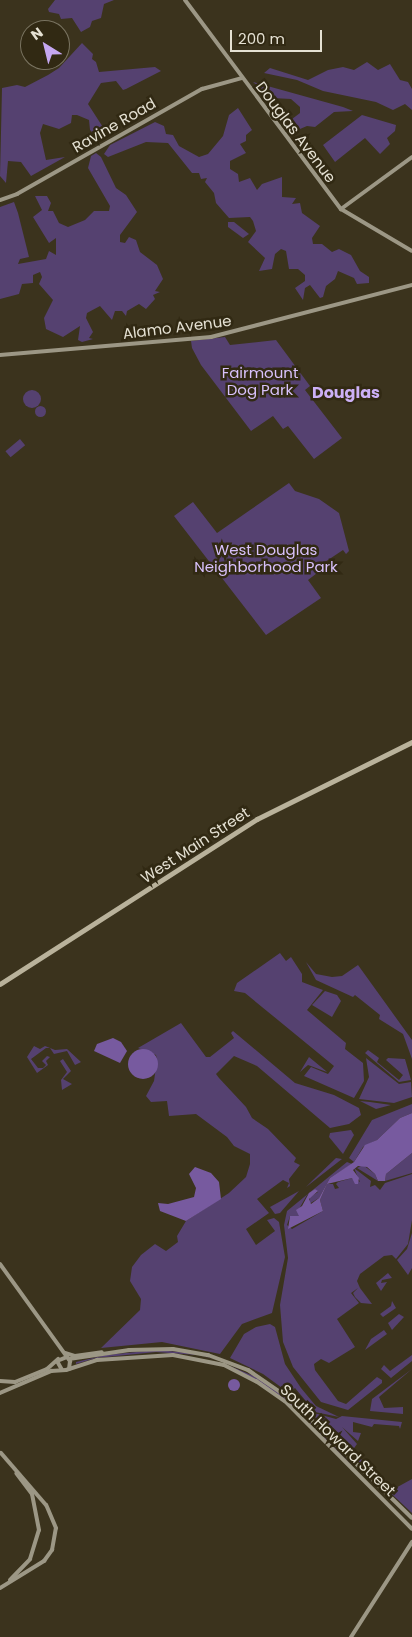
<!DOCTYPE html>
<style>
body{margin:0}
#map{position:relative;width:412px;height:1637px;overflow:hidden;background:#3b331d;font-family:Poppins,sans-serif}
div>[style]{position:absolute}
.green>*{inset:0;background:#554170;transform-origin:0 0}
.round{border-radius:50%}
.water>*{inset:0;background:#775a9f}
.secondary>*{height:4px;margin:-2px;padding:0 2px;transform-origin:2px;border-radius:2px;background:#9c9785}
.primary>*{height:4.5px;margin:-2.25px;padding:0 2.25px;transform-origin:2.25px;border-radius:2.25px;background:#b9b29b}
span{translate:-50% -50%;white-space:nowrap;text-align:center;line-height:1.15;-webkit-text-stroke:5px #312913;paint-order:stroke}
.street-label{font-size:15px;color:#e5e1d3}
.park-label{font-size:15px;color:#d8c1fb}
.neighbourhood-label{font-size:16px;color:#ccb0f6;font-weight:700}
.north{position:absolute;left:20px;top:20px;width:50px;height:50px;box-sizing:border-box;background:#312913;border:1px solid #797360;border-radius:50%;rotate:324deg;font-size:14px;font-weight:700;line-height:20px;text-align:center;color:#e5e1d3}
.north::after{content:'';display:block;margin:auto;width:18px;height:22px;background:#c5a7f1;clip-path:polygon(50% 0,100% 100%,50% 72%,0 100%)}
.scale{position:absolute;left:230px;top:30px;width:92px;height:22px;box-sizing:border-box;border:2px solid #e5e1d3;border-top:0;padding-left:6px;font-size:15px;line-height:18px;white-space:nowrap;color:#e5e1d3;-webkit-text-stroke:4px #312913;paint-order:stroke}
</style>
<div id="map">
<div class="green">
<div style="clip-path:polygon(55px 0,114px 0,104px 4px,101px 18px,92px 21px,90px 27px,81px 32px,72px 18px,61px 19px,59px 14px,49px 12px,48px 9px)"></div>
<div style="clip-path:polygon(82px 43px,93px 54px,92px 59px,96px 62px,99px 72px,155px 67px,161px 71px,126px 89px,123px 90px,116px 81px,101px 83px,88px 104px,108px 135px,99px 140px,95px 142px,96px 136px,90px 130px,89px 120px,77px 115px,72px 115px,71px 123px,59px 129px,43px 124px,40px 133px,46px 160px,65px 157px,31px 176px,21px 162px,8px 161px,6px 183px,0 176px,2px 88px,17px 85px,25px 87px,48px 75px,59px 68px)"></div>
<div style="clip-path:polygon(367px 62px,378px 70px,390px 64px,400px 80px,408px 82px,412px 89px,412px 110px,405px 104px,393px 110px,376px 102px,323px 91px,297px 80px,264px 73px,270px 68px,308px 80px,328px 70px,343px 67px,354px 70px)"></div>
<div style="clip-path:polygon(253px 82px,343px 107px,353px 111px,334px 112px,315px 127px,307px 126px,300px 129px,292px 119px,300px 113px,300px 107px,291px 99px,272px 98px)"></div>
<div style="clip-path:polygon(238px 108px,252px 130px,246px 135px,246px 141px,240px 144px,246px 153px,230px 161px,230px 169px,238px 174px,239px 182px,250px 178px,257px 190px,262px 184px,282px 177px,282px 197px,296px 198px,292px 204px,300px 203px,302px 213px,320px 226px,312px 238px,313px 244px,322px 244px,332px 252px,339px 249px,351px 255px,360px 271px,369px 277px,369px 283px,357px 284px,354px 278px,338px 271px,335px 279px,326px 286px,323px 297px,320px 298px,310px 285px,305px 288px,303px 300px,295px 288px,305px 281px,305px 275px,298px 269px,289px 269px,286px 251px,281px 249px,275px 254px,272px 269px,259px 271px,265px 258px,248px 242px,256px 231px,253px 221px,250px 217px,229px 218px,216px 203px,214px 193px,205px 182px,207px 178px,201px 179px,199px 173px,192px 173px,168px 143px,146px 142px,108px 157px,104px 154px,110px 145px,155px 122px,164px 126px,166px 134px,173px 135px,179px 146px,199px 157px,208px 154px,223px 136px,229px 115px)"></div>
<div style="clip-path:polygon(362px 115px,396px 125px,395px 131px,387px 138px,390px 144px,380px 154px,365px 138px,335px 162px,323px 145px)"></div>
<div style="clip-path:polygon(96px 153px,101px 157px,116px 188px,126px 195px,137px 212px,120px 235px,120px 242px,125px 243px,129px 237px,136px 240px,140px 252px,157px 265px,163px 279px,155px 291px,160px 292px,153px 295px,155px 299px,146px 309px,139px 304px,127px 311px,126px 316px,122px 311px,115px 311px,112px 320px,100px 306px,87px 313px,86px 318px,93px 332px,89px 338px,93px 339px,82px 342px,78px 340px,80px 326px,63px 337px,46px 329px,44px 318px,53px 300px,39px 284px,42px 277px,40px 272px,33px 275px,33px 283px,22px 284px,19px 294px,0 299px,0 207px,14px 202px,18px 213px,29px 257px,20px 259px,18px 264px,46px 259px,49px 251px,56px 255px,56px 238px,49px 243px,33px 217px,42px 210px,35px 196px,47px 196px,51px 203px,48px 211px,53px 211px,59px 223px,68px 227px,85px 220px,94px 211px,109px 211px,110px 206px,88px 168px,91px 156px)"></div>
<div style="clip-path:polygon(228px 222px,234px 222px,249px 234px,243px 238px,228px 227px)"></div>
<div style="clip-path:polygon(225px 337px,230px 345px,276px 340px,310px 386px,305px 390px,342px 438px,314px 459px,288px 426px,283px 429px,273px 416px,251px 431px,201px 365px,192px 348px,191px 341px)"></div>
<div class="round" style="left:23px;top:390px;width:18px;height:18px"></div>
<div class="round" style="left:34.5px;top:405.5px;width:11px;height:11px"></div>
<div style="left:20px;top:439px;width:8px;height:19px;rotate:50deg"></div>
<div style="clip-path:polygon(289px 483px,295px 491px,319px 499px,339px 513px,349px 551px,346px 554px,343px 550px,319px 566px,321px 570px,308px 580px,321px 598px,266px 635px,174px 516px,193px 502px,217px 533px)"></div>
<div style="clip-path:polygon(280px 953px,286px 961px,291px 957px,302px 974px,302px 982px,323px 990px,307px 1010px,346px 1043px,345px 1049px,363px 1063px,364px 1081px,354px 1098px,304px 1076px,311px 1067px,328px 1074px,334px 1066px,245px 993px,234px 991px,237px 983px)"></div>
<div style="clip-path:polygon(306px 962px,316px 974px,332px 977px,342px 976px,358px 965px,412px 1040px,412px 1059px,403px 1034px,379px 1019px,380px 1015px,355px 995px,353px 997px,316px 980px)"></div>
<div style="clip-path:polygon(325px 991px,337px 995px,341px 1001px,332px 1017px,312px 1005px)"></div>
<div style="clip-path:polygon(181px 1023px,206px 1057px,210px 1057px,234px 1038px,231px 1033px,233px 1031px,295px 1083px,334px 1095px,359px 1108px,361px 1115px,349px 1124px,330px 1128px,257px 1066px,234px 1056px,216px 1074px,219px 1078px,246px 1107px,252px 1118px,268px 1129px,296px 1158px,294px 1162px,300px 1165px,289px 1179px,290px 1186px,287px 1188px,289px 1183px,283px 1180px,257px 1199px,269px 1213px,246px 1229px,256px 1245px,275px 1231px,267px 1220px,274px 1218px,279px 1222px,285px 1257px,272px 1313px,242px 1324px,220px 1354px,162px 1342px,101px 1348px,140px 1310px,141px 1299px,130px 1281px,132px 1267px,141px 1255px,155px 1244px,166px 1251px,178px 1242px,177px 1236px,186px 1221px,229px 1193px,246px 1177px,250px 1164px,250px 1154px,234px 1146px,227px 1137px,196px 1114px,169px 1116px,167px 1101px,151px 1102px,146px 1096px,154px 1081px,157px 1060px,156px 1055px,138px 1048px)"></div>
<div style="clip-path:polygon(34px 1046px,40px 1049px,45px 1046px,55px 1050px,67px 1049px,81px 1062px,75px 1065px,67px 1051px,54px 1054px,50px 1048px,46px 1048px,31px 1059px,38px 1068px,43px 1068px,46px 1065px,42px 1061px,47px 1056px,50px 1057px,46px 1061px,48px 1065px,37px 1073px,27px 1057px)"></div>
<div style="clip-path:polygon(368px 1050px,379px 1058px,377px 1062px,399px 1080px,403px 1075px,386px 1060px,388px 1058px,405px 1059px,411px 1080px,399px 1082px,365px 1053px)"></div>
<div style="clip-path:polygon(309px 1057px,326px 1071px,327px 1072px,308px 1065px,300px 1072px)"></div>
<div style="clip-path:polygon(366px 1058px,399px 1084px,411px 1082px,412px 1097px,394px 1103px,359px 1099px,369px 1077px)"></div>
<div style="clip-path:polygon(63px 1059px,71px 1071px,63px 1079px,72px 1084px,62px 1090px,61px 1080px,67px 1072px,60px 1061px)"></div>
<div style="clip-path:polygon(360px 1101px,370px 1102px,391px 1105px,376px 1109px)"></div>
<div style="clip-path:polygon(412px 1104px,412px 1113px,400px 1118px,377px 1140px,363px 1147px,354px 1162px,349px 1158px,372px 1120px)"></div>
<div style="clip-path:polygon(351px 1130px,354px 1135px,343px 1154px,329px 1137px,330px 1133px)"></div>
<div style="clip-path:polygon(412px 1153px,412px 1173px,385px 1181px,386px 1174px)"></div>
<div style="clip-path:polygon(336px 1158px,342px 1159px,306px 1187px,313px 1180px)"></div>
<div style="clip-path:polygon(347px 1162px,352px 1164px,330px 1178px,319px 1198px,309px 1204px,310px 1197px,318px 1192px,315px 1189px,307px 1195px,299px 1209px,299px 1216px,290px 1216px,287px 1225px,292px 1229px,323px 1211px,320px 1200px,327px 1184px,333px 1184px,335px 1189px,339px 1188px,336px 1184px,338px 1182px,352px 1178px,360px 1182px,354px 1168px,371px 1181px,370px 1187px,375px 1185px,380px 1190px,385px 1183px,412px 1174px,412px 1220px,408px 1244px,396px 1259px,392px 1255px,384px 1256px,360px 1274px,357px 1281px,360px 1288px,372px 1304px,361px 1303px,355px 1297px,353px 1293px,358px 1288px,351px 1293px,359px 1303px,337px 1319px,355px 1347px,329px 1363px,321px 1359px,314px 1364px,315px 1370px,338px 1401px,346px 1404px,377px 1377px,382px 1380px,382px 1383px,348px 1410px,321px 1402px,293px 1367px,283px 1342px,280px 1305px,288px 1258px,284px 1225px,287px 1211px)"></div>
<div style="clip-path:polygon(363px 1165px,375px 1174px,378px 1181px,357px 1168px)"></div>
<div style="clip-path:polygon(299px 1191px,280px 1213px,275px 1214px,270px 1207px)"></div>
<div style="clip-path:polygon(412px 1233px,412px 1268px,408px 1275px,397px 1260px,407px 1249px)"></div>
<div style="clip-path:polygon(388px 1273px,392px 1278px,382px 1280px,381px 1283px,387px 1282px,381px 1291px,376px 1283px)"></div>
<div style="clip-path:polygon(392px 1301px,396px 1308px,383px 1317px,380px 1314px,391px 1306px)"></div>
<div style="clip-path:polygon(399px 1314px,404px 1317px,392px 1330px,388px 1323px)"></div>
<div style="clip-path:polygon(270px 1324px,275px 1327px,285px 1364px,301px 1388px,316px 1406px,339px 1417px,315px 1412px,295px 1388px,289px 1393px,263px 1374px,230px 1358px,244px 1334px,256px 1327px)"></div>
<div style="clip-path:polygon(384px 1330px,387px 1334px,365px 1350px,371px 1339px)"></div>
<div style="clip-path:polygon(157px 1350px,190px 1353px,206px 1357px,220px 1361px,198px 1355px,156px 1352px,96px 1358px,76px 1364px,76px 1362px,106px 1355px)"></div>
<div style="clip-path:polygon(412px 1355px,412px 1361px,391px 1378px,381px 1369px,384px 1365px,390px 1371px)"></div>
<div style="clip-path:polygon(230px 1366px,256px 1377px,285px 1397px,354px 1467px,285px 1399px)"></div>
<div style="clip-path:polygon(412px 1369px,379px 1397px,384px 1408px,403px 1407px,403px 1414px,370px 1411px,372px 1399px)"></div>
<div style="clip-path:polygon(310px 1412px,336px 1419px,342px 1416px,402px 1422px,400px 1429px,399px 1426px,374px 1424px,372px 1427px,353px 1422px,353px 1432px,361px 1433px,358px 1441px,342px 1427px,357px 1444px,352px 1451px,381px 1477px,377px 1480px)"></div>
<div style="clip-path:polygon(412px 1479px,412px 1513px,381px 1484px,385px 1480px,392px 1490px)"></div>
</div>
<div class="water">
<div style="clip-path:polygon(113px 1038px,121px 1042px,127px 1051px,120px 1063px,94px 1051px,97px 1044px)"></div>
<div class="round" style="left:128px;top:1049px;width:30px;height:30px"></div>
<div style="clip-path:polygon(412px 1113px,412px 1153px,386px 1174px,385px 1181px,378px 1181px,375px 1174px,367px 1167px,358px 1166px,353px 1170px,359px 1178px,358px 1184px,355px 1184px,352px 1178px,327px 1184px,320px 1200px,323px 1211px,288px 1229px,290px 1216px,299px 1216px,296px 1210px,302px 1206px,309px 1193px,315px 1189px,318px 1191px,309px 1199px,311px 1204px,319px 1198px,330px 1178px,354px 1162px,365px 1145px,377px 1140px,400px 1118px)"></div>
<div style="clip-path:polygon(195px 1167px,211px 1173px,219px 1182px,221px 1199px,186px 1221px,160px 1211px,158px 1203px,168px 1204px,194px 1197px,196px 1188px,189px 1174px)"></div>
<div class="round" style="left:228px;top:1379px;width:12px;height:12px"></div>
</div>
<div class="secondary">
<div style="left:185px;top:0;width:261px;rotate:53.3deg"></div>
<div style="left:341px;top:209px;width:82px;rotate:30.6deg"></div>
<div style="left:0;top:200px;width:18px;rotate:-19deg"></div>
<div style="left:17px;top:194px;width:213px;rotate:-29.6deg"></div>
<div style="left:202px;top:89px;width:41px;rotate:-15.4deg"></div>
<div style="left:341px;top:209px;width:88px;rotate:-36.2deg"></div>
<div style="left:0;top:355px;width:212px;rotate:-4.9deg"></div>
<div style="left:211px;top:337px;width:208px;rotate:-14.5deg"></div>
<div style="left:0;top:1264px;width:120px;rotate:54.2deg"></div>
<div style="left:70px;top:1361px;width:8px;rotate:97deg"></div>
<div style="left:65px;top:1353px;width:10px;rotate:17deg"></div>
<div style="left:75px;top:1356px;width:27px;rotate:-8deg"></div>
<div style="left:69px;top:1359px;width:61px;rotate:-8.5deg"></div>
<div style="left:129px;top:1350px;width:44px;rotate:-1.3deg"></div>
<div style="left:173px;top:1349px;width:36px;rotate:10deg"></div>
<div style="left:208px;top:1355px;width:43px;rotate:20.6deg"></div>
<div style="left:248px;top:1370px;width:51px;rotate:34.6deg"></div>
<div style="left:290px;top:1399px;width:170px;rotate:44.3deg"></div>
<div style="left:62px;top:1370px;width:10px;rotate:-119deg"></div>
<div style="left:57px;top:1361px;width:11px;rotate:-22deg"></div>
<div style="left:0;top:1381px;width:15px;rotate:4deg"></div>
<div style="left:15px;top:1382px;width:35px;rotate:-22deg"></div>
<div style="left:47px;top:1369px;width:15px;rotate:-42deg"></div>
<div style="left:0;top:1393px;width:56px;rotate:-23.3deg"></div>
<div style="left:51px;top:1371px;width:15px;rotate:-4deg"></div>
<div style="left:66px;top:1370px;width:33px;rotate:-18deg"></div>
<div style="left:97px;top:1360px;width:76px;rotate:-3.8deg"></div>
<div style="left:173px;top:1355px;width:52px;rotate:11.1deg"></div>
<div style="left:224px;top:1365px;width:36px;rotate:27deg"></div>
<div style="left:256px;top:1381px;width:35px;rotate:35deg"></div>
<div style="left:285px;top:1401px;width:180px;rotate:45.2deg"></div>
<div style="left:10px;top:1580px;width:29px;rotate:-46deg"></div>
<div style="left:30px;top:1559px;width:30px;rotate:-73deg"></div>
<div style="left:39px;top:1530px;width:37px;rotate:-101deg"></div>
<div style="left:32px;top:1494px;width:26px;rotate:-127deg"></div>
<div style="left:0;top:1588px;width:52px;rotate:-31.5deg"></div>
<div style="left:44px;top:1561px;width:14px;rotate:-54deg"></div>
<div style="left:52px;top:1550px;width:22px;rotate:-80deg"></div>
<div style="left:56px;top:1528px;width:25px;rotate:-113deg"></div>
<div style="left:46px;top:1505px;width:69px;rotate:-130.9deg"></div>
<div style="left:351px;top:1637px;width:113px;rotate:-57.3deg"></div>
</div>
<div class="primary">
<div style="left:0;top:984px;width:305px;rotate:-32.7deg"></div>
<div style="left:257px;top:819px;width:173px;rotate:-26.4deg"></div>
</div>
<div class="street-label">
<span style="left:114px;top:125px;rotate:-30deg">Ravine Road</span>
<span style="left:296px;top:132px;rotate:53deg">Douglas Avenue</span>
<span style="left:177px;top:327px;rotate:-7deg">Alamo Avenue</span>
<span style="left:195px;top:845px;rotate:-33deg">West Main Street</span>
<span style="left:338px;top:1440px;rotate:44deg">South Howard Street</span>
</div>
<div class="park-label">
<span style="left:260px;top:381px">Fairmount<br>Dog Park</span>
<span style="left:266px;top:558px">West Douglas<br>Neighborhood Park</span>
</div>
<div class="neighbourhood-label">
<span style="left:346px;top:393px">Douglas</span>
</div>
<div class="north">N</div>
<div class="scale">200 m</div>
</div>
